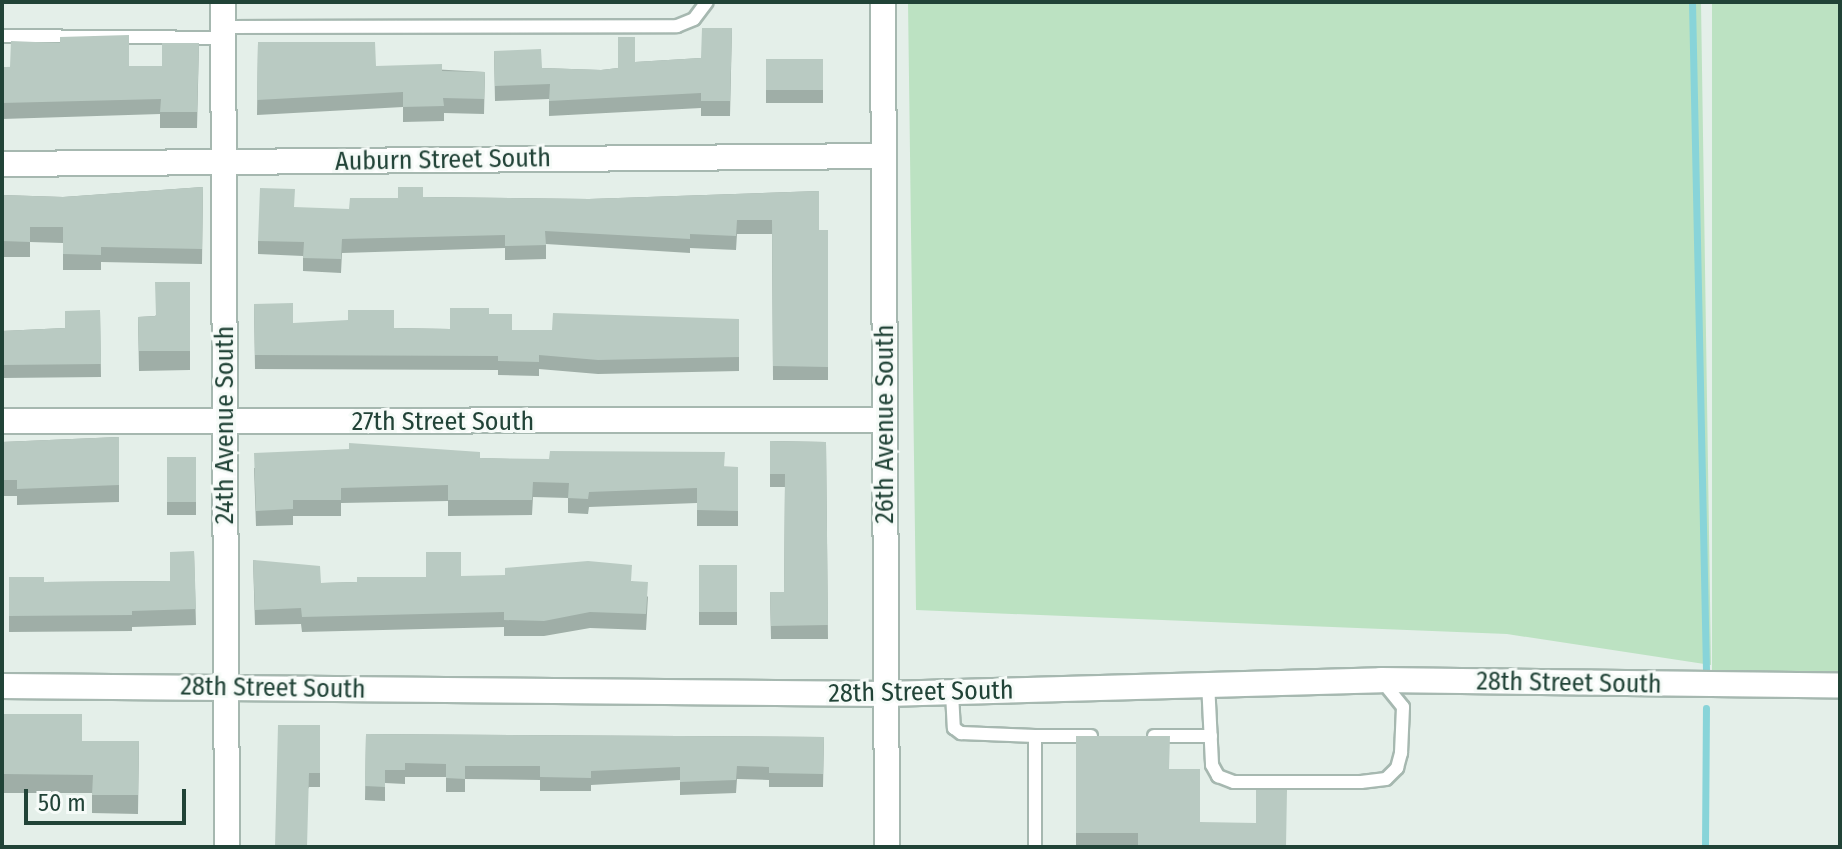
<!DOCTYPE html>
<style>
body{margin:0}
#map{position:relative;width:1842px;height:849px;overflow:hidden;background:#e4efe9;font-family:"Fira Sans Condensed",sans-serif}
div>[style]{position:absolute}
.green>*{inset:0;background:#bce2c2;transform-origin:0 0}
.stream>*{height:7px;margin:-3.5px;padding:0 3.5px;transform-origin:3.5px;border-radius:3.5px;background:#88d4d9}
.roads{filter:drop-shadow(2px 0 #a6b8b0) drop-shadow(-2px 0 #a6b8b0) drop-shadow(0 2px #a6b8b0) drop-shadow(0 -2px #a6b8b0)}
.lane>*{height:12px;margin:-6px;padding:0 6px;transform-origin:6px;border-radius:6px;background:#fff}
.street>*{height:24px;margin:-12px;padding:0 12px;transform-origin:12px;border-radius:12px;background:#fff}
.secondary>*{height:24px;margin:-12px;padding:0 12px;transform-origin:12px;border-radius:12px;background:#fff}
.wall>*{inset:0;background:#9faea7;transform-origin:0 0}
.building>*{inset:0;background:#b9cac2;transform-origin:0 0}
span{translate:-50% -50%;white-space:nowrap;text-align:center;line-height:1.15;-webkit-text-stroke:6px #f6fbf8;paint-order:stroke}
.street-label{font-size:26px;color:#214337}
.frame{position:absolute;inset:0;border:4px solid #214337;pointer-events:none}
.scale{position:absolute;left:24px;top:789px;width:162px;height:36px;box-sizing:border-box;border:4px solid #214337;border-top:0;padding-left:10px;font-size:24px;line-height:28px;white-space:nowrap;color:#214337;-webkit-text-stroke:6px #f6fbf8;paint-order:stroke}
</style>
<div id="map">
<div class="green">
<div style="clip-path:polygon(908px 2px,1701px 2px,1711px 665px,1507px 634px,916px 610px)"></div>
<div style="left:1712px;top:2px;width:128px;height:671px"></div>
</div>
<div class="stream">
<div style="left:1692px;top:2px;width:670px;rotate:88.8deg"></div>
<div style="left:1705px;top:847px;width:139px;rotate:-89.6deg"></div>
</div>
<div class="roads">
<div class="lane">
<div style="left:223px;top:27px;width:454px;rotate:-0.1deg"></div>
<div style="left:677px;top:26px;width:18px;rotate:-22deg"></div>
<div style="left:694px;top:19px;width:21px;rotate:-53deg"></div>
<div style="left:2px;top:36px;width:221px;rotate:0.5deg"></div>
<div style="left:1208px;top:682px;width:83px;rotate:87.2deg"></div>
<div style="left:1212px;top:765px;width:13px;rotate:61deg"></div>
<div style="left:1218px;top:776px;width:17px;rotate:21deg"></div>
<div style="left:1234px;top:782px;width:127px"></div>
<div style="left:1361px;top:782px;width:25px;rotate:-7deg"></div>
<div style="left:1386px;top:779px;width:16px;rotate:-45deg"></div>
<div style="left:1397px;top:768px;width:16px;rotate:-75deg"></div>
<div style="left:1401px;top:753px;width:46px;rotate:-87.5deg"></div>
<div style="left:1403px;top:707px;width:35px;rotate:-129deg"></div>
<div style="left:952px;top:693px;width:35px;rotate:87deg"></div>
<div style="left:954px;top:728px;width:9px;rotate:36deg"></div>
<div style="left:961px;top:733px;width:74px;rotate:2.3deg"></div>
<div style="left:1035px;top:736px;width:111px;rotate:90deg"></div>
<div style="left:1035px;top:736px;width:56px"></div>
<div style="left:1154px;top:736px;width:57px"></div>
</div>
<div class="street">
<div style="left:223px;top:2px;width:845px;rotate:89.73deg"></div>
<div style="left:2px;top:164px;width:882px;rotate:-0.52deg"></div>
<div style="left:2px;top:421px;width:883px;rotate:-0.06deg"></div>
<div style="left:2px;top:686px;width:884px;rotate:0.52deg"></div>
<div style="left:886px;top:694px;width:495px;rotate:-1.6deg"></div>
<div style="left:1381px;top:680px;width:459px;rotate:0.7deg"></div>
</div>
<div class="secondary">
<div style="left:883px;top:2px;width:845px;rotate:89.73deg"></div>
</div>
</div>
<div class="wall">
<div style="clip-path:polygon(615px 2px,651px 2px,651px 4px,615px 3px)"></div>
<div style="clip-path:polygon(732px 28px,730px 116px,701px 116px,701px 108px,549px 116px,549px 99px,495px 101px,494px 51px,542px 68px,601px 70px,618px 68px,635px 62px,701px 58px)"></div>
<div style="clip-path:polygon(258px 42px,376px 66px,485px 72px,484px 114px,444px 113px,444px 121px,403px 122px,403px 107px,257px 115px)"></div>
<div style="clip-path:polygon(199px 43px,197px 128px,160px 128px,160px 114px,2px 119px,2px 67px,162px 66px)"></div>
<div style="left:766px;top:59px;width:57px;height:44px"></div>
<div style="clip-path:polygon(203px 187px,202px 264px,101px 262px,101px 270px,63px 270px,63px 243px,30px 242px,30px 257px,2px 257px,2px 195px,63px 197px)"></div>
<div style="clip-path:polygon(819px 191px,819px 230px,828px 230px,828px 380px,773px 380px,772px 234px,737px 234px,736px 250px,690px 248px,690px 253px,546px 244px,546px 259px,505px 260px,505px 248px,342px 253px,341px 273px,303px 271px,303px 256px,258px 254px,258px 241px,349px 209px,398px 198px,423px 197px,589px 199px)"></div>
<div style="clip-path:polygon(190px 282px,190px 370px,139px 371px,138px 317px,155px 316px)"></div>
<div style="clip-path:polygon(254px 304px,293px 323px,394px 328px,450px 329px,489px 314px,512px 330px,552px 330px,739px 319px,739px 371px,598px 374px,539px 369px,539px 376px,498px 375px,498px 370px,255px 369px)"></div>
<div style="clip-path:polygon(100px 310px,101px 377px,2px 378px,2px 331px,65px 328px)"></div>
<div style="clip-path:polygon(119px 437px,119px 502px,17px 505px,17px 496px,2px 496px,2px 442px)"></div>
<div style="clip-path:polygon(770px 441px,826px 442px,828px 639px,771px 639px,770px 592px,784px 592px,785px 487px,770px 487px)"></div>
<div style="left:167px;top:457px;width:29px;height:58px"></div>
<div style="clip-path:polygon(480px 458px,738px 467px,738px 526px,697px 526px,697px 503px,589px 507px,588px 514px,568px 513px,568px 498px,533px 497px,532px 515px,448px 516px,448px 501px,341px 503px,341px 516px,293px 516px,293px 525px,256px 526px,254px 468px)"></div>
<div style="clip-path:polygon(194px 551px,196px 625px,132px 627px,132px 631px,9px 632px,9px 577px,44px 582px,170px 581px)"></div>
<div style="clip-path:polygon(253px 560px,321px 583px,357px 582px,461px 576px,632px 581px,648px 597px,646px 630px,590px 628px,544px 636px,504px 636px,504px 627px,302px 632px,301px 624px,255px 625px)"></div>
<div style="left:699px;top:565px;width:38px;height:60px"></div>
<div style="clip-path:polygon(2px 714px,82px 741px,139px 741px,138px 814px,92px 813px,92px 793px,2px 793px)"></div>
<div style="clip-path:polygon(320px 725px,320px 787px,309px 787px,275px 847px)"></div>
<div style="clip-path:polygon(366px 734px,824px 737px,823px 787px,769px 787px,769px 780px,737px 779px,736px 793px,680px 795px,680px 780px,591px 785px,591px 791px,540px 791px,540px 780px,465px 779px,465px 792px,446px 792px,446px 777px,405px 777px,405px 784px,385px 783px,385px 801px,365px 800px)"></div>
<div style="clip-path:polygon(1076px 736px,1169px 769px,1200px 822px,1287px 847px,1076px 847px)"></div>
</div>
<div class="building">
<div style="clip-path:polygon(702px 28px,732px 28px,730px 101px,701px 101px,701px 93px,549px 101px,550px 84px,495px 86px,494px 51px,541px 49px,542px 68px,601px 70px,618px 68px,618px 37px,635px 37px,635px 62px,701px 58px)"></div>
<div style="clip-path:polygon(129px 35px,129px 66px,162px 66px,162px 43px,199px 43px,197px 112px,160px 112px,161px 99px,2px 103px,2px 67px,10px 67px,11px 41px,60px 43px,60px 37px)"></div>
<div style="clip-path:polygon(258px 42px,375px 42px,376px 66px,442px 64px,442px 71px,485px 72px,484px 99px,443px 98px,444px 106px,403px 107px,403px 92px,257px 100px)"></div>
<div style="left:766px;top:59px;width:57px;height:31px"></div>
<div style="clip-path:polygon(203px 187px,202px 249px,101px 247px,101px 255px,63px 254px,63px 227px,30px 227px,30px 242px,2px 241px,2px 195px,63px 197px)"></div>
<div style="clip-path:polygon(398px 187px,423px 187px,423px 197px,589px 199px,819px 191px,819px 230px,828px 230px,828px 367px,773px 366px,772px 220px,737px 220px,736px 236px,690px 234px,690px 239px,545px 231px,546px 245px,505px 246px,505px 235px,342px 239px,341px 259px,303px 258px,304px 242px,258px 241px,260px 188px,295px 189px,294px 207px,349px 209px,350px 198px,398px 198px)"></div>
<div style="clip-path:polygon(155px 282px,190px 282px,190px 351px,139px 351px,138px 317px,156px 316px)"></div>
<div style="clip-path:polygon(293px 303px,293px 323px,348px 320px,348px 310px,394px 310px,394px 328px,450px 329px,450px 308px,489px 308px,489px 314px,512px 314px,512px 330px,552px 330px,553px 313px,739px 319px,739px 357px,598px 360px,539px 355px,539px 362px,498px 361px,498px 356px,255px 355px,254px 304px)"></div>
<div style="clip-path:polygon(100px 310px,101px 364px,2px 365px,2px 331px,65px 328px,65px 311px)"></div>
<div style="clip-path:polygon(119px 437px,119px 485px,17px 489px,17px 480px,2px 480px,2px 442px)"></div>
<div style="clip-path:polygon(770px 441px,826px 442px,828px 625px,771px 626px,770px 592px,784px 592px,785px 474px,770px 474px)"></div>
<div style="clip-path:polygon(349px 443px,480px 452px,480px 458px,549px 459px,550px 451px,725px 452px,724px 467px,738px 467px,738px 511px,697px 510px,697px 488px,589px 492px,588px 499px,568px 498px,569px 483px,533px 482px,532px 500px,448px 500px,448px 485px,341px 488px,341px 500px,293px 500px,293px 509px,256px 511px,254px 453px,349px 449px)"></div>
<div style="left:167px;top:457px;width:29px;height:45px"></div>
<div style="clip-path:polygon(194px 551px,196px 609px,132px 611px,132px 615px,9px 616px,9px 577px,44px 577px,44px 582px,170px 581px,170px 552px)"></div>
<div style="clip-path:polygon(426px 552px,461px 552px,461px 576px,505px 575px,505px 568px,588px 561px,632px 565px,631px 581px,648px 582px,646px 614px,590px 612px,544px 621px,504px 620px,504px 612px,302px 617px,301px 608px,255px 610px,253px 560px,320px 566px,321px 583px,357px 582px,357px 577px,426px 577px)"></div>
<div style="left:699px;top:565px;width:38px;height:47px"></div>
<div style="clip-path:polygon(2px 714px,82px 714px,82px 741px,139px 741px,138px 795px,92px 795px,93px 775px,2px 774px)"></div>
<div style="clip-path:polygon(278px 725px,320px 725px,320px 773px,309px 773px,307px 847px,275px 847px)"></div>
<div style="clip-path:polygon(366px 734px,824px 737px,823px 774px,769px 773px,769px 767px,737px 766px,736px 780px,680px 782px,680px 767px,591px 771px,591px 778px,540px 777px,540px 766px,465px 766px,465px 779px,446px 778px,446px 764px,405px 763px,405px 770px,385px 770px,385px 787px,365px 786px)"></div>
<div style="clip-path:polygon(1076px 736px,1170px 736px,1169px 769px,1200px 769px,1200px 822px,1256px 823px,1256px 790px,1287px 790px,1286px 847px,1138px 847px,1138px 833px,1076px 833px)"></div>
</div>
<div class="street-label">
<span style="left:443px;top:160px;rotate:-1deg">Auburn Street South</span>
<span style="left:443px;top:422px">27th Street South</span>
<span style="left:885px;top:424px;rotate:-90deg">26th Avenue South</span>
<span style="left:225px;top:425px;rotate:-90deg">24th Avenue South</span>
<span style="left:1569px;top:683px;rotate:1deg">28th Street South</span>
<span style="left:273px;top:688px;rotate:1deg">28th Street South</span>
<span style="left:921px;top:692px;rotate:-1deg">28th Street South</span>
</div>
<div class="frame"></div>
<div class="scale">50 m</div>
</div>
